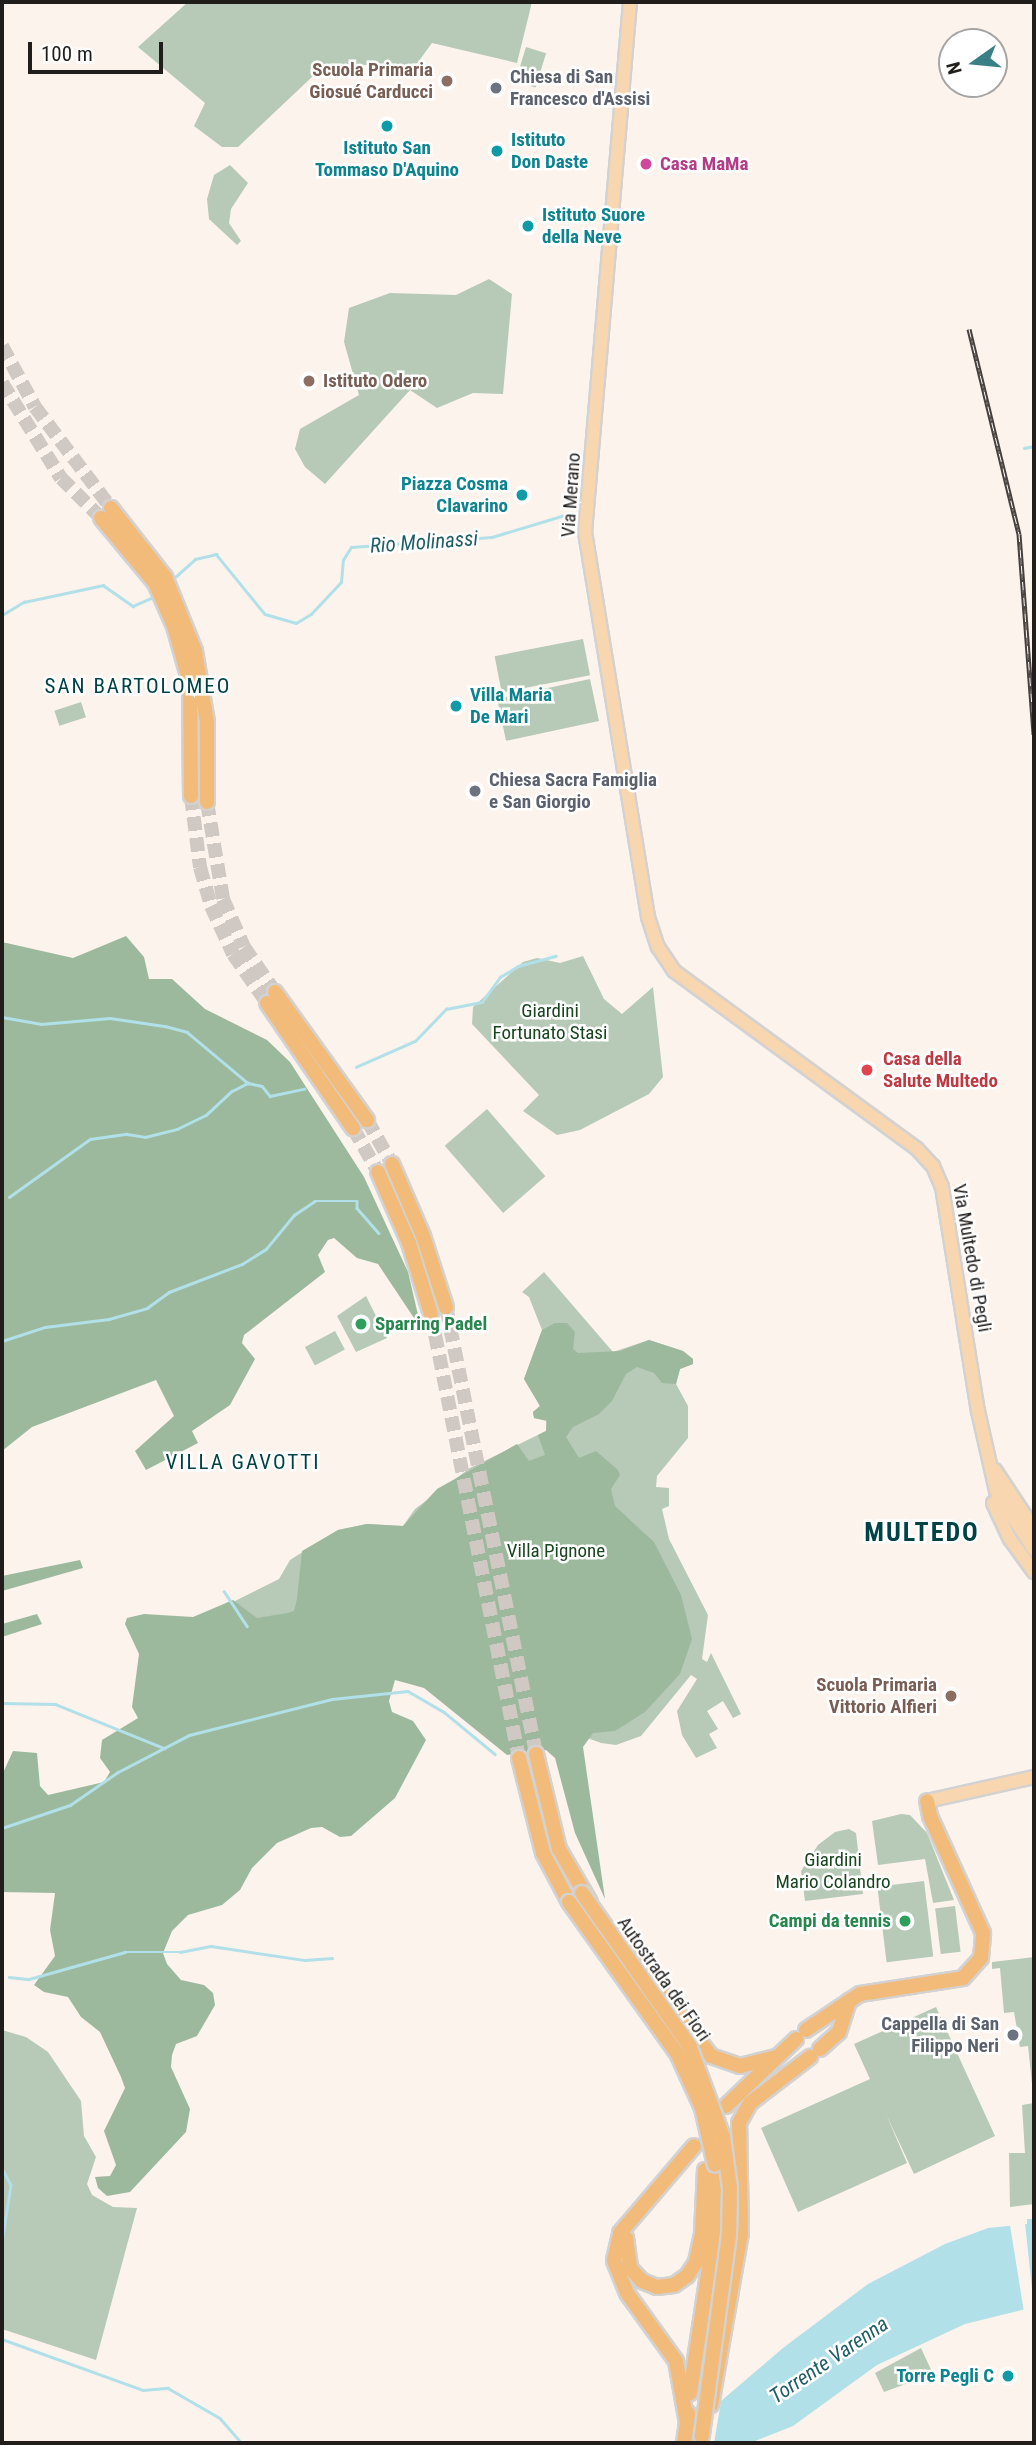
<!DOCTYPE html>
<meta charset="utf-8">
<style>
body{margin:0}
#map{position:relative;width:1036px;height:2445px;overflow:hidden;background:#fcf3ed;font-family:"Roboto Condensed",sans-serif}
div>[style]{position:absolute}
.green>*{inset:0;background:#b7c9b7;transform-origin:0 0}
.forest>*{inset:0;background:#9cb99e}
.water>*{inset:0;background:#b1e0e8}
.pier>*{inset:0;background:#fcf3ed}
.stream>*{height:2.5px;margin:-1.25px;padding:0 1.25px;transform-origin:1.25px;border-radius:1.25px;background:#b1e0e8}
.highway-tunnel>*{height:14px;margin-top:-7px;transform-origin:0;background:repeating-linear-gradient(90deg,#d0c8c3 0 14px,transparent 0 21px)}
.roads{filter:drop-shadow(2px 0 #d3d2d1) drop-shadow(-2px 0 #d3d2d1) drop-shadow(0 2px #d3d2d1) drop-shadow(0 -2px #d3d2d1)}
.primary>*{height:12px;margin:-6px;padding:0 6px;transform-origin:6px;border-radius:6px;background:#f8d6af}
.highway>*{height:14px;margin:-7px;padding:0 7px;transform-origin:7px;border-radius:7px;background:#f3bb79}
.rail>*{height:5px;margin-top:-2.5px;transform-origin:0;background:repeating-linear-gradient(90deg,#fff 0 8px,#46413e 0 16px);box-sizing:border-box;border-block:2px solid #46413e}
.bridges{filter:drop-shadow(2px 0 #d3d2d1) drop-shadow(-2px 0 #d3d2d1) drop-shadow(0 2px #d3d2d1) drop-shadow(0 -2px #d3d2d1)}
.highway-bridge>*{height:14px;margin:-7px;padding:0 7px;transform-origin:7px;border-radius:7px;background:#f3bb79}
.dots>*{width:19px;height:19px;translate:-50% -50%;box-sizing:border-box;border:4px solid #fff;border-radius:50%}
span{translate:-50% -50%;white-space:nowrap;text-align:center;line-height:1.15;-webkit-text-stroke:5px #fff;paint-order:stroke}
.education-label{font-size:19px;color:#785e54;font-weight:700}
.right{translate:-100% -50%;text-align:right}
.left{translate:0 -50%;text-align:left}
.worship-label{font-size:19px;color:#5b616d;font-weight:700}
.culture-label{font-size:19px;color:#0d838f;font-weight:700}
.hotel-label{font-size:19px;color:#b23c85;font-weight:700}
.street-label{font-size:19px;color:#211d1b}
.park-label{font-size:19px;color:#19451f}
.health-label{font-size:19px;color:#be3a42;font-weight:700}
.leisure-label{font-size:19px;color:#27864d;font-weight:700}
.water-label{font-size:21px;color:#1f5e67;font-style:italic}
.neighbourhood-label{font-size:21px;color:#004347;letter-spacing:2px}
.district-label{font-size:26px;color:#004347;font-weight:700;letter-spacing:2px}
.frame{position:absolute;inset:0;border:4px solid #211d1b;pointer-events:none}
.north{position:absolute;left:938px;top:28px;width:70px;height:70px;box-sizing:border-box;background:#fff;border:2px solid #a6a5a4;border-radius:50%;rotate:255deg;font-size:19px;font-weight:700;line-height:28px;text-align:center;color:#211d1b}
.north::after{content:'';display:block;margin:auto;width:24px;height:32px;background:#388085;clip-path:polygon(50% 0,100% 100%,50% 72%,0 100%)}
.scale{position:absolute;left:28px;top:42px;width:135px;height:32px;box-sizing:border-box;border:4px solid #211d1b;border-top:0;padding-left:9px;font-size:21px;line-height:24px;white-space:nowrap;color:#211d1b;-webkit-text-stroke:5px #fff;paint-order:stroke}
</style>
<div id="map">
<div class="green">
<div style="clip-path:polygon(188px 2px,532px 2px,517px 63px,432px 43px,413px 69px,396px 78px,374px 65px,341px 65px,313px 76px,238px 147px,222px 147px,194px 126px,205px 103px,138px 47px)"></div>
<div style="left:526px;top:47px;width:21px;height:36px;rotate:17deg"></div>
<div style="clip-path:polygon(230px 165px,248px 183px,231px 209px,229px 223px,241px 241px,237px 245px,209px 219px,207px 199px,214px 175px)"></div>
<div style="clip-path:polygon(489px 279px,512px 294px,503px 394px,473px 393px,437px 408px,410px 390px,325px 484px,305px 467px,295px 449px,300px 429px,359px 395px,344px 342px,349px 308px,390px 293px,456px 295px)"></div>
<div style="left:583px;top:639px;width:37px;height:90px;rotate:79deg"></div>
<div style="left:590px;top:679px;width:43px;height:95px;rotate:78deg"></div>
<div style="left:81px;top:702px;width:16px;height:28px;rotate:72deg"></div>
<div style="clip-path:polygon(583px 956px,604px 999px,622px 1014px,653px 987px,663px 1077px,649px 1094px,580px 1130px,557px 1135px,523px 1111px,539px 1095px,472px 1024px,473px 1007px,523px 962px,537px 958px,560px 963px)"></div>
<div style="left:487px;top:1109px;width:89px;height:56px;rotate:49deg"></div>
<div style="clip-path:polygon(544px 1272px,613px 1352px,649px 1340px,683px 1351px,693px 1359px,693px 1364px,680px 1369px,676px 1384px,688px 1406px,688px 1438px,657px 1476px,656px 1487px,669px 1488px,669px 1506px,662px 1509px,669px 1539px,708px 1615px,702px 1659px,707px 1662px,711px 1653px,741px 1714px,733px 1718px,723px 1701px,707px 1711px,718px 1729px,709px 1734px,717px 1748px,696px 1758px,682px 1735px,677px 1711px,697px 1679px,691px 1675px,641px 1736px,616px 1745px,601px 1743px,320px 1640px,217px 1610px,279px 1579px,290px 1560px,338px 1530px,367px 1524px,403px 1526px,415px 1509px,470px 1468px,546px 1431px,546px 1420px,534px 1418px,533px 1412px,540px 1406px,524px 1379px,542px 1330px,529px 1297px,522px 1292px)"></div>
<div style="clip-path:polygon(366px 1296px,387px 1338px,356px 1352px,337px 1316px)"></div>
<div style="left:335px;top:1331px;width:21px;height:34px;rotate:62deg"></div>
<div style="clip-path:polygon(901px 1814px,910px 1815px,927px 1833px,954px 1900px,933px 1903px,925px 1859px,878px 1865px,872px 1821px)"></div>
<div style="clip-path:polygon(849px 1829px,856px 1833px,863px 1894px,805px 1901px,801px 1871px,818px 1845px,835px 1832px)"></div>
<div style="left:924px;top:1881px;width:76px;height:47px;rotate:83deg"></div>
<div style="left:955px;top:1906px;width:46px;height:20px;rotate:83deg"></div>
<div style="clip-path:polygon(1034px 1957px,1034px 2204px,1010px 2207px,1009px 2153px,1025px 2153px,1022px 2105px,1034px 2103px,1028px 2046px,1020px 2047px,1014px 2012px,1004px 2013px,1000px 1968px,992px 1969px,992px 1962px)"></div>
<div style="clip-path:polygon(936px 2007px,995px 2136px,914px 2174px,886px 2114px,907px 2163px,798px 2212px,761px 2128px,870px 2079px,854px 2044px)"></div>
<div style="clip-path:polygon(2px 2030px,26px 2037px,48px 2052px,81px 2101px,84px 2136px,96px 2157px,87px 2184px,92px 2195px,113px 2207px,137px 2208px,96px 2360px,2px 2329px)"></div>
<div style="clip-path:polygon(921px 2348px,933px 2374px,884px 2392px,875px 2373px)"></div>
</div>
<div class="forest">
<div style="clip-path:polygon(126px 936px,144px 957px,149px 979px,172px 979px,205px 1009px,267px 1040px,290px 1062px,364px 1177px,408px 1272px,419px 1319px,414px 1318px,378px 1264px,357px 1258px,334px 1238px,328px 1240px,318px 1255px,325px 1272px,244px 1335px,242px 1343px,255px 1359px,230px 1405px,192px 1431px,198px 1443px,146px 1470px,135px 1451px,174px 1416px,156px 1380px,32px 1427px,2px 1451px,2px 942px,73px 958px)"></div>
<div style="clip-path:polygon(555px 1323px,567px 1323px,575px 1332px,573px 1349px,578px 1353px,620px 1351px,649px 1340px,683px 1351px,693px 1359px,693px 1364px,680px 1369px,676px 1384px,662px 1383px,654px 1373px,637px 1367px,626px 1374px,612px 1401px,599px 1414px,573px 1427px,566px 1437px,579px 1458px,596px 1451px,618px 1470px,620px 1475px,611px 1489px,615px 1506px,654px 1542px,681px 1595px,692px 1639px,680px 1674px,645px 1712px,615px 1731px,593px 1733px,583px 1747px,605px 1899px,575px 1833px,555px 1758px,546px 1750px,507px 1755px,424px 1688px,395px 1680px,389px 1701px,392px 1712px,413px 1721px,426px 1740px,395px 1798px,351px 1836px,340px 1837px,322px 1827px,311px 1828px,277px 1843px,252px 1868px,240px 1890px,222px 1905px,188px 1915px,172px 1931px,163px 1953px,167px 1964px,181px 1980px,204px 1985px,213px 1993px,215px 2005px,197px 2036px,176px 2044px,172px 2055px,171px 2067px,190px 2109px,186px 2132px,130px 2192px,107px 2196px,98px 2188px,95px 2177px,110px 2176px,116px 2165px,104px 2131px,125px 2088px,121px 2077px,100px 2032px,81px 2017px,68px 1997px,44px 1992px,34px 1985px,55px 1956px,50px 1930px,55px 1893px,2px 1892px,2px 1775px,13px 1751px,37px 1753px,40px 1786px,48px 1795px,104px 1782px,110px 1772px,100px 1758px,102px 1740px,138px 1718px,132px 1707px,139px 1654px,125px 1624px,127px 1618px,144px 1614px,193px 1617px,233px 1600px,257px 1618px,288px 1613px,294px 1611px,297px 1599px,302px 1551px,338px 1530px,367px 1524px,403px 1526px,437px 1489px,517px 1444px,529px 1461px,545px 1455px,538px 1435px,546px 1431px,547px 1421px,534px 1418px,533px 1412px,540px 1406px,524px 1379px,542px 1330px)"></div>
<div style="clip-path:polygon(80px 1560px,83px 1568px,2px 1591px,2px 1576px)"></div>
<div style="clip-path:polygon(37px 1614px,42px 1624px,2px 1637px,2px 1624px)"></div>
</div>
<div class="water">
<div style="clip-path:polygon(1027px 2219px,1034px 2219px,1034px 2307px,965px 2324px,877px 2365px,793px 2426px,750px 2443px,672px 2443px,783px 2348px,868px 2284px,945px 2244px,988px 2228px,1027px 2224px)"></div>
</div>
<div class="pier">
<div style="clip-path:polygon(1025px 2223px,1034px 2308px,1024px 2312px,1010px 2225px)"></div>
<div style="clip-path:polygon(722px 2396px,714px 2443px,674px 2443px,675px 2436px)"></div>
</div>
<div class="stream">
<div style="left:1024px;top:448px;width:10px;rotate:-11deg"></div>
<div style="left:173px;top:579px;width:30px;rotate:-42deg"></div>
<div style="left:195px;top:559px;width:22px;rotate:-13deg"></div>
<div style="left:216px;top:554px;width:77px;rotate:50.8deg"></div>
<div style="left:265px;top:614px;width:32px;rotate:16deg"></div>
<div style="left:296px;top:623px;width:17px;rotate:-31deg"></div>
<div style="left:311px;top:614px;width:44px;rotate:-46.8deg"></div>
<div style="left:341px;top:582px;width:22px;rotate:-85deg"></div>
<div style="left:343px;top:560px;width:15px;rotate:-58deg"></div>
<div style="left:351px;top:547px;width:141px;rotate:-4.1deg"></div>
<div style="left:492px;top:537px;width:79px;rotate:-16.8deg"></div>
<div style="left:2px;top:615px;width:26px;rotate:-31deg"></div>
<div style="left:24px;top:602px;width:81px;rotate:-12.1deg"></div>
<div style="left:103px;top:585px;width:37px;rotate:35deg"></div>
<div style="left:133px;top:606px;width:24px;rotate:-24deg"></div>
<div style="left:2px;top:1017px;width:40px;rotate:10deg"></div>
<div style="left:41px;top:1024px;width:69px;rotate:-5deg"></div>
<div style="left:110px;top:1018px;width:56px;rotate:8.3deg"></div>
<div style="left:165px;top:1026px;width:23px;rotate:15deg"></div>
<div style="left:187px;top:1032px;width:80px;rotate:39.9deg"></div>
<div style="left:248px;top:1083px;width:14px;rotate:12deg"></div>
<div style="left:262px;top:1086px;width:13px;rotate:51deg"></div>
<div style="left:270px;top:1096px;width:35px;rotate:-12deg"></div>
<div style="left:356px;top:1067px;width:64px;rotate:-23.8deg"></div>
<div style="left:415px;top:1041px;width:45px;rotate:-45.9deg"></div>
<div style="left:446px;top:1009px;width:37px;rotate:-11deg"></div>
<div style="left:482px;top:1002px;width:31px;rotate:-54deg"></div>
<div style="left:500px;top:977px;width:21px;rotate:-31deg"></div>
<div style="left:518px;top:966px;width:39px;rotate:-15deg"></div>
<div style="left:9px;top:1197px;width:100px;rotate:-35.6deg"></div>
<div style="left:90px;top:1139px;width:37px;rotate:-8deg"></div>
<div style="left:127px;top:1134px;width:18px;rotate:9deg"></div>
<div style="left:145px;top:1137px;width:33px;rotate:-14deg"></div>
<div style="left:177px;top:1129px;width:32px;rotate:-26deg"></div>
<div style="left:206px;top:1115px;width:35px;rotate:-43deg"></div>
<div style="left:232px;top:1091px;width:18px;rotate:-27deg"></div>
<div style="left:2px;top:1341px;width:45px;rotate:-18deg"></div>
<div style="left:45px;top:1327px;width:64px;rotate:-7.1deg"></div>
<div style="left:109px;top:1319px;width:40px;rotate:-16deg"></div>
<div style="left:147px;top:1308px;width:27px;rotate:-36deg"></div>
<div style="left:169px;top:1292px;width:78px;rotate:-21deg"></div>
<div style="left:242px;top:1264px;width:28px;rotate:-32deg"></div>
<div style="left:266px;top:1249px;width:44px;rotate:-50.5deg"></div>
<div style="left:294px;top:1215px;width:25px;rotate:-34deg"></div>
<div style="left:315px;top:1201px;width:42px"></div>
<div style="left:357px;top:1201px;width:7px;rotate:90deg"></div>
<div style="left:357px;top:1208px;width:33px;rotate:49deg"></div>
<div style="left:224px;top:1591px;width:42px;rotate:56.7deg"></div>
<div style="left:2px;top:1703px;width:53px;rotate:1.1deg"></div>
<div style="left:55px;top:1704px;width:118px;rotate:22deg"></div>
<div style="left:2px;top:1828px;width:72px;rotate:-18.7deg"></div>
<div style="left:70px;top:1805px;width:58px;rotate:-34.5deg"></div>
<div style="left:118px;top:1772px;width:80px;rotate:-27.5deg"></div>
<div style="left:189px;top:1735px;width:147px;rotate:-14.1deg"></div>
<div style="left:332px;top:1699px;width:76px;rotate:-6deg"></div>
<div style="left:408px;top:1691px;width:42px;rotate:30.3deg"></div>
<div style="left:444px;top:1712px;width:66px;rotate:39.5deg"></div>
<div style="left:9px;top:1977px;width:20px;rotate:6deg"></div>
<div style="left:29px;top:1979px;width:100px;rotate:-15.7deg"></div>
<div style="left:125px;top:1952px;width:55px"></div>
<div style="left:180px;top:1952px;width:32px;rotate:-11deg"></div>
<div style="left:211px;top:1946px;width:95px;rotate:8.5deg"></div>
<div style="left:305px;top:1960px;width:27px;rotate:-4deg"></div>
<div style="left:2px;top:2168px;width:19px;rotate:62deg"></div>
<div style="left:11px;top:2185px;width:59px;rotate:98.8deg"></div>
<div style="left:2px;top:2339px;width:150px;rotate:19.9deg"></div>
<div style="left:143px;top:2390px;width:25px;rotate:-5deg"></div>
<div style="left:168px;top:2388px;width:60px;rotate:30deg"></div>
<div style="left:220px;top:2418px;width:33px;rotate:49deg"></div>
</div>
<div class="highway-tunnel">
<div style="left:2px;top:346px;width:69px;rotate:61.6deg"></div>
<div style="left:35px;top:407px;width:126px;rotate:53deg"></div>
<div style="left:2px;top:383px;width:112px;rotate:58.2deg"></div>
<div style="left:61px;top:478px;width:57px;rotate:45deg"></div>
<div style="left:191px;top:796px;width:72px;rotate:82.8deg"></div>
<div style="left:200px;top:867px;width:41px;rotate:74.2deg"></div>
<div style="left:211px;top:906px;width:53px;rotate:65.4deg"></div>
<div style="left:233px;top:954px;width:60px;rotate:55.2deg"></div>
<div style="left:207px;top:802px;width:98px;rotate:80.6deg"></div>
<div style="left:223px;top:899px;width:52px;rotate:66.4deg"></div>
<div style="left:244px;top:947px;width:55px;rotate:55.4deg"></div>
<div style="left:367px;top:1120px;width:51px;rotate:60.4deg"></div>
<div style="left:353px;top:1128px;width:51px;rotate:60.4deg"></div>
<div style="left:446px;top:1307px;width:456px;rotate:78.6deg"></div>
<div style="left:431px;top:1314px;width:453px;rotate:78.8deg"></div>
</div>
<div class="roads">
<div class="primary">
<div style="left:630px;top:2px;width:532px;rotate:94.85deg"></div>
<div style="left:585px;top:532px;width:390px;rotate:80.7deg"></div>
<div style="left:648px;top:917px;width:32px;rotate:72deg"></div>
<div style="left:658px;top:947px;width:29px;rotate:56deg"></div>
<div style="left:674px;top:971px;width:301px;rotate:36.2deg"></div>
<div style="left:917px;top:1149px;width:23px;rotate:47deg"></div>
<div style="left:933px;top:1166px;width:23px;rotate:67deg"></div>
<div style="left:942px;top:1187px;width:227px;rotate:80.9deg"></div>
<div style="left:978px;top:1411px;width:82px;rotate:77.3deg"></div>
<div style="left:996px;top:1491px;width:70px;rotate:57.2deg"></div>
<div style="left:995px;top:1470px;width:71px;rotate:56.5deg"></div>
<div style="left:993px;top:1503px;width:40px;rotate:65deg"></div>
<div style="left:1010px;top:1539px;width:41px;rotate:54deg"></div>
<div style="left:927px;top:1801px;width:110px;rotate:-12.6deg"></div>
</div>
<div class="highway">
<div style="left:111px;top:508px;width:88px;rotate:52deg"></div>
<div style="left:165px;top:577px;width:80px;rotate:67.9deg"></div>
<div style="left:195px;top:651px;width:72px;rotate:80.4deg"></div>
<div style="left:207px;top:722px;width:80px;rotate:90deg"></div>
<div style="left:101px;top:518px;width:85px;rotate:50.3deg"></div>
<div style="left:155px;top:583px;width:47px;rotate:66.2deg"></div>
<div style="left:174px;top:626px;width:59px;rotate:74.3deg"></div>
<div style="left:190px;top:683px;width:113px;rotate:89.5deg"></div>
<div style="left:275px;top:992px;width:158px;rotate:54.3deg"></div>
<div style="left:267px;top:1003px;width:152px;rotate:55.5deg"></div>
<div style="left:392px;top:1164px;width:78px;rotate:66.7deg"></div>
<div style="left:423px;top:1236px;width:75px;rotate:72.1deg"></div>
<div style="left:378px;top:1172px;width:77px;rotate:66.4deg"></div>
<div style="left:409px;top:1243px;width:74px;rotate:72.8deg"></div>
<div style="left:536px;top:1754px;width:98px;rotate:76.4deg"></div>
<div style="left:559px;top:1849px;width:61px;rotate:59.7deg"></div>
<div style="left:519px;top:1758px;width:98px;rotate:75.8deg"></div>
<div style="left:543px;top:1853px;width:55px;rotate:62deg"></div>
<div style="left:623px;top:1942px;width:144px;rotate:52.3deg"></div>
<div style="left:711px;top:2056px;width:31px;rotate:19deg"></div>
<div style="left:740px;top:2066px;width:36px;rotate:-14deg"></div>
<div style="left:806px;top:2030px;width:65px;rotate:-33.7deg"></div>
<div style="left:860px;top:1994px;width:104px;rotate:-8.8deg"></div>
<div style="left:963px;top:1978px;width:27px;rotate:-48deg"></div>
<div style="left:981px;top:1958px;width:25px;rotate:-85deg"></div>
<div style="left:983px;top:1933px;width:128px;rotate:-114.4deg"></div>
<div style="left:930px;top:1816px;width:15px;rotate:-101deg"></div>
<div style="left:820px;top:2049px;width:25px;rotate:-42deg"></div>
<div style="left:839px;top:2032px;width:33px;rotate:-72deg"></div>
<div style="left:726px;top:2106px;width:97px;rotate:-43.7deg"></div>
<div style="left:626px;top:2238px;width:30px;rotate:82deg"></div>
<div style="left:630px;top:2268px;width:18px;rotate:47deg"></div>
<div style="left:642px;top:2281px;width:16px;rotate:22deg"></div>
<div style="left:657px;top:2287px;width:17px;rotate:-7deg"></div>
<div style="left:674px;top:2285px;width:16px;rotate:-35deg"></div>
<div style="left:687px;top:2276px;width:17px;rotate:-57deg"></div>
<div style="left:696px;top:2262px;width:30px;rotate:-78deg"></div>
<div style="left:702px;top:2233px;width:63px;rotate:-87.3deg"></div>
<div style="left:690px;top:2393px;width:160px;rotate:-81.4deg"></div>
<div style="left:714px;top:2235px;width:70px;rotate:-89.2deg"></div>
<div style="left:711px;top:2405px;width:175px;rotate:-80.1deg"></div>
<div style="left:741px;top:2233px;width:110px;rotate:-91deg"></div>
<div style="left:739px;top:2123px;width:23px;rotate:-61deg"></div>
<div style="left:750px;top:2103px;width:76px;rotate:-37.5deg"></div>
<div style="left:687px;top:2423px;width:63px;rotate:-100.1deg"></div>
<div style="left:676px;top:2361px;width:84px;rotate:-125.8deg"></div>
<div style="left:627px;top:2293px;width:35px;rotate:-112deg"></div>
<div style="left:614px;top:2260px;width:28px;rotate:-77deg"></div>
<div style="left:620px;top:2233px;width:114px;rotate:-49.6deg"></div>
<div style="left:684px;top:2443px;width:30px;rotate:-82deg"></div>
</div>
</div>
<div class="rail">
<div style="left:969px;top:329px;width:211px;rotate:76.3deg"></div>
<div style="left:1019px;top:534px;width:201px;rotate:85.7deg"></div>
</div>
<div class="bridges">
<div class="highway-bridge">
<div style="left:582px;top:1893px;width:186px;rotate:54.9deg"></div>
<div style="left:689px;top:2045px;width:98px;rotate:69.7deg"></div>
<div style="left:723px;top:2137px;width:51px;rotate:82.2deg"></div>
<div style="left:730px;top:2188px;width:47px;rotate:91.2deg"></div>
<div style="left:729px;top:2235px;width:203px;rotate:97.7deg"></div>
<div style="left:569px;top:1902px;width:188px;rotate:54.5deg"></div>
<div style="left:678px;top:2055px;width:58px;rotate:65.6deg"></div>
<div style="left:702px;top:2108px;width:58px;rotate:77.2deg"></div>
</div>
</div>
<div class="dots">
<div style="left:447px;top:81px;background:#8d6e63"></div>
<div style="left:496px;top:88px;background:#6b7280"></div>
<div style="left:387px;top:126px;background:#0f9aa8"></div>
<div style="left:497px;top:151px;background:#0f9aa8"></div>
<div style="left:646px;top:164px;background:#d1479c"></div>
<div style="left:528px;top:226px;background:#0f9aa8"></div>
<div style="left:309px;top:381px;background:#8d6e63"></div>
<div style="left:522px;top:495px;background:#0f9aa8"></div>
<div style="left:456px;top:706px;background:#0f9aa8"></div>
<div style="left:475px;top:791px;background:#6b7280"></div>
<div style="left:867px;top:1070px;background:#e0444e"></div>
<div style="left:361px;top:1324px;background:#2e9e5b"></div>
<div style="left:951px;top:1696px;background:#8d6e63"></div>
<div style="left:905px;top:1921px;background:#2e9e5b"></div>
<div style="left:1013px;top:2035px;background:#6b7280"></div>
<div style="left:1008px;top:2376px;background:#0f9aa8"></div>
</div>
<div class="education-label">
<span class="right" style="left:433px;top:81px">Scuola Primaria<br>Giosué Carducci</span>
<span class="left" style="left:323px;top:381px">Istituto Odero</span>
<span class="right" style="left:937px;top:1696px">Scuola Primaria<br>Vittorio Alfieri</span>
</div>
<div class="worship-label">
<span class="left" style="left:510px;top:88px">Chiesa di San<br>Francesco d'Assisi</span>
<span class="left" style="left:489px;top:791px">Chiesa Sacra Famiglia<br>e San Giorgio</span>
<span class="right" style="left:999px;top:2035px">Cappella di San<br>Filippo Neri</span>
</div>
<div class="culture-label">
<span class="left" style="left:511px;top:151px">Istituto<br>Don Daste</span>
<span style="left:387px;top:159px">Istituto San<br>Tommaso D'Aquino</span>
<span class="left" style="left:542px;top:226px">Istituto Suore<br>della Neve</span>
<span class="right" style="left:508px;top:495px">Piazza Cosma<br>Clavarino</span>
<span class="left" style="left:470px;top:706px">Villa Maria<br>De Mari</span>
<span class="right" style="left:994px;top:2376px">Torre Pegli C</span>
</div>
<div class="hotel-label">
<span class="left" style="left:660px;top:164px">Casa MaMa</span>
</div>
<div class="street-label">
<span style="left:571px;top:495px;rotate:-86deg">Via Merano</span>
<span style="left:972px;top:1258px;rotate:80deg">Via Multedo di Pegli</span>
<span style="left:664px;top:1979px;rotate:55deg">Autostrada dei Fiori</span>
</div>
<div class="park-label">
<span style="left:550px;top:1022px">Giardini<br>Fortunato Stasi</span>
<span style="left:556px;top:1551px">Villa Pignone</span>
<span style="left:833px;top:1871px">Giardini<br>Mario Colandro</span>
</div>
<div class="health-label">
<span class="left" style="left:883px;top:1070px">Casa della<br>Salute Multedo</span>
</div>
<div class="leisure-label">
<span class="left" style="left:375px;top:1324px">Sparring Padel</span>
<span class="right" style="left:891px;top:1921px">Campi da tennis</span>
</div>
<div class="water-label">
<span style="left:424px;top:542px;rotate:-4deg">Rio Molinassi</span>
<span style="left:829px;top:2360px;rotate:-34deg">Torrente Varenna</span>
</div>
<div class="neighbourhood-label">
<span style="left:138px;top:686px">SAN BARTOLOMEO</span>
<span style="left:243px;top:1462px">VILLA GAVOTTI</span>
</div>
<div class="district-label">
<span style="left:922px;top:1533px">MULTEDO</span>
</div>
<div class="frame"></div>
<div class="north">N</div>
<div class="scale">100 m</div>
</div>
